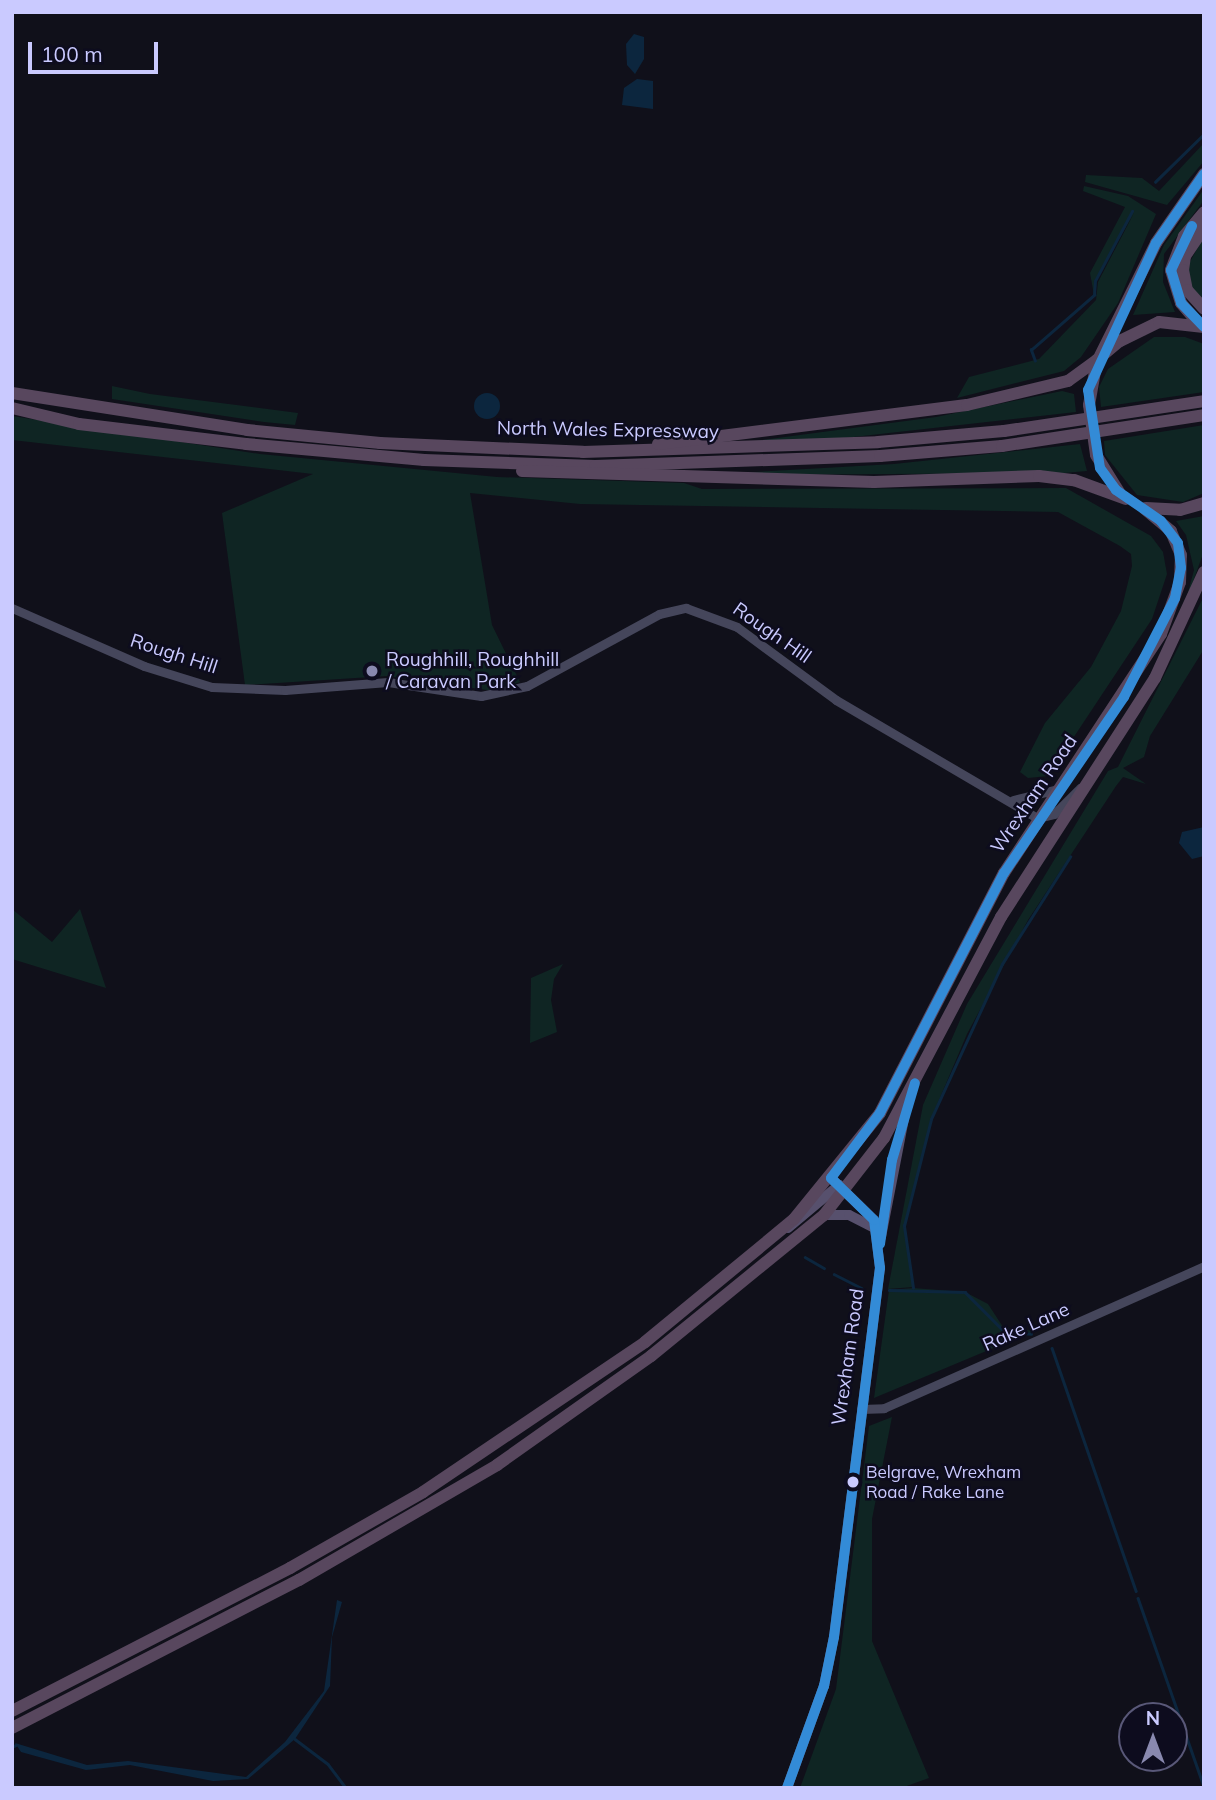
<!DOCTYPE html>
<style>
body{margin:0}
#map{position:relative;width:1216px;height:1800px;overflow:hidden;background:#10101a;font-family:Mulish,sans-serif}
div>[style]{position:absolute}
.green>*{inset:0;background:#0f2523}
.water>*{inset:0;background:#0c263e}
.round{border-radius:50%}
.stream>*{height:2.5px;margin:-1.25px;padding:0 1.25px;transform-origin:1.25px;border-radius:1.25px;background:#0c263e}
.minor>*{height:9px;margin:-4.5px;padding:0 4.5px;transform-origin:4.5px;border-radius:4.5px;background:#45465b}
.major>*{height:10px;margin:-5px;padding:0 5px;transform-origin:5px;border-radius:5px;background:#57506d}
.highway>*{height:12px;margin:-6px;padding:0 6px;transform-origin:6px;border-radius:6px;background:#58475e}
.highway-bridge>*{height:12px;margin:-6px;padding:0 6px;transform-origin:6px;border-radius:6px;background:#58475e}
.bus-1>*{height:10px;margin:-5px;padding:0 5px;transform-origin:5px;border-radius:5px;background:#338bd7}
.dots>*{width:19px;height:19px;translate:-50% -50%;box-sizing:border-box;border:4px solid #0d0c1e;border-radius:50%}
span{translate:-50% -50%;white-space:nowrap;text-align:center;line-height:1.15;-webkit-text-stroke:5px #0d0c1e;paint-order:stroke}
.bus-label{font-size:17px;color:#cacaff}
.left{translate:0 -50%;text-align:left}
.street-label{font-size:19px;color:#cacaff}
.poi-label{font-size:19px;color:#cacaff}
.frame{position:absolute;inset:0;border:14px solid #cacaff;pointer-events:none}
.north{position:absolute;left:1118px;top:1702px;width:70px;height:70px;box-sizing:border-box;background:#0d0c1e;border:2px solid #595878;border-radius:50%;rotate:0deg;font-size:19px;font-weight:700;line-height:28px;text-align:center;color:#cacaff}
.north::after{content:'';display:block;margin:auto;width:24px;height:32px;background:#8989af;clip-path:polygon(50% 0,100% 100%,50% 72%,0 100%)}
.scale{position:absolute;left:28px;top:42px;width:130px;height:32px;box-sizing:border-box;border:4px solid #cacaff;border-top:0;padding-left:9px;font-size:21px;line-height:24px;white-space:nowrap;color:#cacaff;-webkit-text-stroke:5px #0d0c1e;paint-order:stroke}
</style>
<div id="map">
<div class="green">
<div style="clip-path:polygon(1204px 143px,1204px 161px,1167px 205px,1085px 182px,1086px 175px,1142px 178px,1159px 191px)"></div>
<div style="clip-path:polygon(1084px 186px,1128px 196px,1156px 214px,1118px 303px,1081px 357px,1064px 371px,957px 398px,969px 377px,1039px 359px,1096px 300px,1098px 282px,1134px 213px,1095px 281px,1094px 295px,1090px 273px,1125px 207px,1083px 191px)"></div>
<div style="clip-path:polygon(1204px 189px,1204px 200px,1164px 254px,1163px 282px,1175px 312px,1133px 315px,1164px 245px)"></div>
<div style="clip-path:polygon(1204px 237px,1204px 303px,1190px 285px,1188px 265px)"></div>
<div style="clip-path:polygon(1154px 337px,1185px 337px,1204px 344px,1204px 392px,1101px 407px,1099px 387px,1108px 369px)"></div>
<div style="clip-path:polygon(112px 386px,150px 394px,298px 413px,295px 425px,264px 422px,112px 399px)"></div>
<div style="clip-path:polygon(1062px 391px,1074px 394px,1076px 412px,800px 443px,731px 444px,936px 417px)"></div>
<div style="clip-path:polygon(12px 416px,260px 454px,497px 477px,684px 483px,702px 489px,1066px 488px,1151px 536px,1163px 552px,1167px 574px,1152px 619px,1048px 776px,1028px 778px,1020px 772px,1045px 723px,1091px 667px,1121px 611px,1132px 566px,1131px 554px,1120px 546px,1058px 512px,580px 504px,470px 493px,492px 625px,520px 682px,494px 691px,387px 676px,245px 685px,222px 513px,313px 474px,12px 440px)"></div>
<div style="clip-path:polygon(1204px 425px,1204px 493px,1183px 502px,1137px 495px,1105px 455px,1104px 441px)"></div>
<div style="clip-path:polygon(1080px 444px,1087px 471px,1064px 473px,702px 475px,894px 464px)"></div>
<div style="clip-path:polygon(1204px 516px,1204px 551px,1184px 607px,1194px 570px,1186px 535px,1176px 521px)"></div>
<div style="clip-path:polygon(1204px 596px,1204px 649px,1150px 736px,1144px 757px,1123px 768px,1146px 784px,1123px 777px,1116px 786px,1028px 920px,967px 1034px,931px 1119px,904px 1226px,913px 1287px,888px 1289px,923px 1105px,967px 1004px,1108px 771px,1118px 767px)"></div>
<div style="clip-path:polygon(12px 909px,52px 942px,80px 909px,106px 988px,12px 959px)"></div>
<div style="clip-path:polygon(563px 964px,554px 979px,551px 1000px,557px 1032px,530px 1043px,531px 978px)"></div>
<div style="clip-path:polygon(913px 1288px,965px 1292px,988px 1304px,1003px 1327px,1034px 1331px,874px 1398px,889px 1290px)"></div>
<div style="clip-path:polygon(892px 1417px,872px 1519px,872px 1641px,929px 1778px,901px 1788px,800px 1788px,836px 1689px,869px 1426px)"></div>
</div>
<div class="water">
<div style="clip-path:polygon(634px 34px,644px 37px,644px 59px,635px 74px,627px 65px,626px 44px)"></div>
<div style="clip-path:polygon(637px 79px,653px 81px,653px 109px,622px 105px,624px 88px)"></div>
<div class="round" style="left:474px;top:393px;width:26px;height:26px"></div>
<div style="clip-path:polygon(1204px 827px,1204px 856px,1192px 859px,1179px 843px,1182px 832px)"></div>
<div style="clip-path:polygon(337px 1600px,342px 1602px,332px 1637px,330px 1686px,295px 1739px,248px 1779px,213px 1781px,130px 1765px,86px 1770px,21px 1752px,15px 1743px,87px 1765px,128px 1761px,246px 1777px,285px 1742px,324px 1691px)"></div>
</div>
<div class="stream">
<div style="left:1155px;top:182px;width:69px;rotate:-44.4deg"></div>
<div style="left:1035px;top:361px;width:12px;rotate:-110deg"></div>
<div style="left:1031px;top:350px;width:84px;rotate:-41.1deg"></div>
<div style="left:1094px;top:295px;width:14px;rotate:-86deg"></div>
<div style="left:1095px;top:281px;width:79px;rotate:-62.1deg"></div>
<div style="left:805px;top:1257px;width:22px;rotate:30deg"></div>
<div style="left:834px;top:1274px;width:31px;rotate:27deg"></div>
<div style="left:913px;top:1288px;width:63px;rotate:-98.3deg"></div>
<div style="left:904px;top:1226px;width:110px;rotate:-75.8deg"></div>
<div style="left:931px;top:1119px;width:170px;rotate:-65.4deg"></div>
<div style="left:1002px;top:964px;width:127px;rotate:-57.6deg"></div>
<div style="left:889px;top:1290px;width:76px;rotate:1.5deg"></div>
<div style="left:965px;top:1292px;width:57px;rotate:45deg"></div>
<div style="left:1005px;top:1332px;width:26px;rotate:4deg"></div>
<div style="left:1052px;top:1348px;width:257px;rotate:70.9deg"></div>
<div style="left:1138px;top:1598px;width:199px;rotate:70.7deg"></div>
<div style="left:295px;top:1739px;width:41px;rotate:37.1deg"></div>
<div style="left:328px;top:1764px;width:30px;rotate:53deg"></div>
<div style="left:12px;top:1747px;width:4px;rotate:-27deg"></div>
</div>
<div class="minor">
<div style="left:12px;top:608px;width:144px;rotate:23.7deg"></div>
<div style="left:144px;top:666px;width:71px;rotate:17.2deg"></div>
<div style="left:212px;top:687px;width:73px;rotate:2.4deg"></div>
<div style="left:285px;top:690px;width:103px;rotate:-4.4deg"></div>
<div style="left:388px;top:682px;width:94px;rotate:8.6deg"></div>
<div style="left:481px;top:696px;width:47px;rotate:-12.3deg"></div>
<div style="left:527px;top:686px;width:150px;rotate:-28.6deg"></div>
<div style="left:659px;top:614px;width:28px;rotate:-13deg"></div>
<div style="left:686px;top:608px;width:54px;rotate:20.4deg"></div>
<div style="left:737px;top:627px;width:123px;rotate:36.4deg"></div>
<div style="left:836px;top:700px;width:233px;rotate:30.4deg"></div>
<div style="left:1037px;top:818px;width:17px;rotate:-13deg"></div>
<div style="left:1054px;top:814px;width:37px;rotate:-45deg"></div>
<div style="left:1013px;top:800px;width:46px;rotate:-13.7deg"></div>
<div style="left:861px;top:1409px;width:23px;rotate:-2deg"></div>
<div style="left:884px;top:1408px;width:350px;rotate:-23.9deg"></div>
</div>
<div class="major">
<div style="left:824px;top:1215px;width:25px"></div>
<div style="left:849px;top:1215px;width:33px;rotate:27deg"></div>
<div style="left:788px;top:1228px;width:67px;rotate:-40.1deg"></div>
<div style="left:881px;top:1237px;width:142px;rotate:-79deg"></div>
<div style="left:787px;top:1788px;width:109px;rotate:-70.1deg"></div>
<div style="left:824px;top:1686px;width:50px;rotate:-78.5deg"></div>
<div style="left:834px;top:1637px;width:372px;rotate:-82.9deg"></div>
<div style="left:880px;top:1268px;width:48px;rotate:-97.1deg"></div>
<div style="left:874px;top:1220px;width:60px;rotate:-135.7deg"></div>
</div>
<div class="highway">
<div style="left:1204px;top:228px;width:34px;rotate:124deg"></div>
<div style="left:1185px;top:256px;width:14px;rotate:98deg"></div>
<div style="left:1183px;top:270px;width:20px;rotate:79deg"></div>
<div style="left:1187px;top:290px;width:25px;rotate:48deg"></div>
<div style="left:1200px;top:325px;width:29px;rotate:-131deg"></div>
<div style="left:1181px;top:303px;width:34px;rotate:-107deg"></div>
<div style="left:1171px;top:270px;width:36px;rotate:-69deg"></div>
<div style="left:1184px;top:236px;width:31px;rotate:-50deg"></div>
<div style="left:1100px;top:356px;width:126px;rotate:-63.6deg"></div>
<div style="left:1156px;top:243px;width:84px;rotate:-55.2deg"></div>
<div style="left:12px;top:393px;width:238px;rotate:8.9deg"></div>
<div style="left:247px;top:430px;width:134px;rotate:5.6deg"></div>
<div style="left:380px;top:443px;width:203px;rotate:2.5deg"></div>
<div style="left:583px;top:452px;width:295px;rotate:-1.9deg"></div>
<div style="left:878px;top:442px;width:126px;rotate:-5deg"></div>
<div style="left:1004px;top:431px;width:202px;rotate:-8.5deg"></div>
<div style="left:1089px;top:405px;width:46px;rotate:-79.9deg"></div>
<div style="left:1097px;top:360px;width:30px;rotate:-40deg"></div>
<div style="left:1120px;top:341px;width:43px;rotate:-26deg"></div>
<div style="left:1159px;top:322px;width:45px;rotate:6.3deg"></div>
<div style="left:12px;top:408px;width:69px;rotate:13.4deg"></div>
<div style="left:79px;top:424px;width:168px;rotate:6.8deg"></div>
<div style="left:246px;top:444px;width:179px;rotate:5.1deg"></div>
<div style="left:424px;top:460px;width:171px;rotate:2deg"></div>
<div style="left:595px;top:466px;width:285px;rotate:-2deg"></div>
<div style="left:880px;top:456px;width:122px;rotate:-4.7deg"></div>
<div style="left:1002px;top:446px;width:204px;rotate:-8.7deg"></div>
<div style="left:658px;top:444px;width:311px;rotate:-7.2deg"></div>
<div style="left:967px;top:405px;width:104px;rotate:-13.4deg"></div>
<div style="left:1068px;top:381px;width:36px;rotate:-36deg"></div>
<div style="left:1096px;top:455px;width:44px;rotate:58.1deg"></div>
<div style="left:522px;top:471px;width:352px;rotate:1.8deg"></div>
<div style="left:874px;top:482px;width:165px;rotate:-2.1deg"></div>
<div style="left:1039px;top:476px;width:35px;rotate:7deg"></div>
<div style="left:1074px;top:480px;width:55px;rotate:20.1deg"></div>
<div style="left:1146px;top:508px;width:34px;rotate:3deg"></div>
<div style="left:1180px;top:510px;width:25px;rotate:-16deg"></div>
<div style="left:12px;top:1711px;width:313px;rotate:-27.2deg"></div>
<div style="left:290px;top:1568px;width:153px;rotate:-29.7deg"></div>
<div style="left:423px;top:1492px;width:268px;rotate:-34deg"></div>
<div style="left:645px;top:1342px;width:193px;rotate:-39.5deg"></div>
<div style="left:794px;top:1219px;width:136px;rotate:-50.9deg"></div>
<div style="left:880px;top:1113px;width:270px;rotate:-62.7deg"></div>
<div style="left:1004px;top:873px;width:286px;rotate:-56.7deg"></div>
<div style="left:1161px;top:634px;width:55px;rotate:-69.9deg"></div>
<div style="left:1180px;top:582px;width:27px;rotate:-88deg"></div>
<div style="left:1181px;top:555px;width:26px;rotate:-113deg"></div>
<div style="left:1171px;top:531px;width:35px;rotate:-140deg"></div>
<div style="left:12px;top:1728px;width:323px;rotate:-27.3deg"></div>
<div style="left:299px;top:1580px;width:229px;rotate:-30.1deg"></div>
<div style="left:497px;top:1465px;width:189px;rotate:-35.3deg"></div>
<div style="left:651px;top:1356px;width:223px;rotate:-39.2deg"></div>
<div style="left:824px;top:1215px;width:98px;rotate:-52.1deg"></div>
<div style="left:884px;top:1138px;width:250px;rotate:-62.1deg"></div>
<div style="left:1001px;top:917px;width:284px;rotate:-57.2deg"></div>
<div style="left:1155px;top:678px;width:117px;rotate:-65.2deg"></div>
</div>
<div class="highway-bridge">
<div style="left:1089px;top:405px;width:50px;rotate:82deg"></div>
</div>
<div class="bus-1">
<div style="left:1192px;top:226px;width:49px;rotate:115.5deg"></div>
<div style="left:1171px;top:270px;width:34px;rotate:73deg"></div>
<div style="left:1181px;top:303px;width:33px;rotate:46deg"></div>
<div style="left:880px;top:1244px;width:85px;rotate:-81.9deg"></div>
<div style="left:892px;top:1160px;width:80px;rotate:-73.4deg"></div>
<div style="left:787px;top:1788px;width:109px;rotate:-70.1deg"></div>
<div style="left:824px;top:1686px;width:50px;rotate:-78.5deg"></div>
<div style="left:834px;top:1637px;width:372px;rotate:-82.9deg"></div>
<div style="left:880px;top:1268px;width:48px;rotate:-97.1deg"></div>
<div style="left:874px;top:1220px;width:60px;rotate:-135.7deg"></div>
<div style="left:831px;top:1178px;width:81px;rotate:-53deg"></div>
<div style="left:880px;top:1113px;width:270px;rotate:-62.7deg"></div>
<div style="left:1004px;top:873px;width:213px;rotate:-55.7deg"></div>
<div style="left:1124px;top:697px;width:111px;rotate:-62.7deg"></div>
<div style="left:1175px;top:598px;width:31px;rotate:-79deg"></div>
<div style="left:1181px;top:568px;width:25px;rotate:-97deg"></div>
<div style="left:1178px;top:543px;width:28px;rotate:-128deg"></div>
<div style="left:1161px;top:521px;width:55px;rotate:-145.4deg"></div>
<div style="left:1116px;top:490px;width:27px;rotate:-126deg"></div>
<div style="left:1100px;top:468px;width:79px;rotate:-98.7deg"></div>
<div style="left:1088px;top:390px;width:162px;rotate:-65.2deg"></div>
<div style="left:1156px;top:243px;width:84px;rotate:-55.2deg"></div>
</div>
<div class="dots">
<div style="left:372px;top:671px;background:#8989af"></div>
<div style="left:853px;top:1482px;background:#cacaff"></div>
</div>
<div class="bus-label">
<span class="left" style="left:866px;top:1482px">Belgrave, Wrexham<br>Road / Rake Lane</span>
</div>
<div class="street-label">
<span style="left:608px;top:430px;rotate:1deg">North Wales Expressway</span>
<span style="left:772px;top:633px;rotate:35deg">Rough Hill</span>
<span style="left:174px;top:654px;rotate:18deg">Rough Hill</span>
<span style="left:1034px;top:794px;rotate:-56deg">Wrexham Road</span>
<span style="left:1026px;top:1327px;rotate:-24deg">Rake Lane</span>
<span style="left:848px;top:1357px;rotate:-82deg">Wrexham Road</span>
</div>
<div class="poi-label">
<span class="left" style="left:386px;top:671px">Roughhill, Roughhill<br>/ Caravan Park</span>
</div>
<div class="frame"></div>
<div class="north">N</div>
<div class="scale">100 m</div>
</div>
